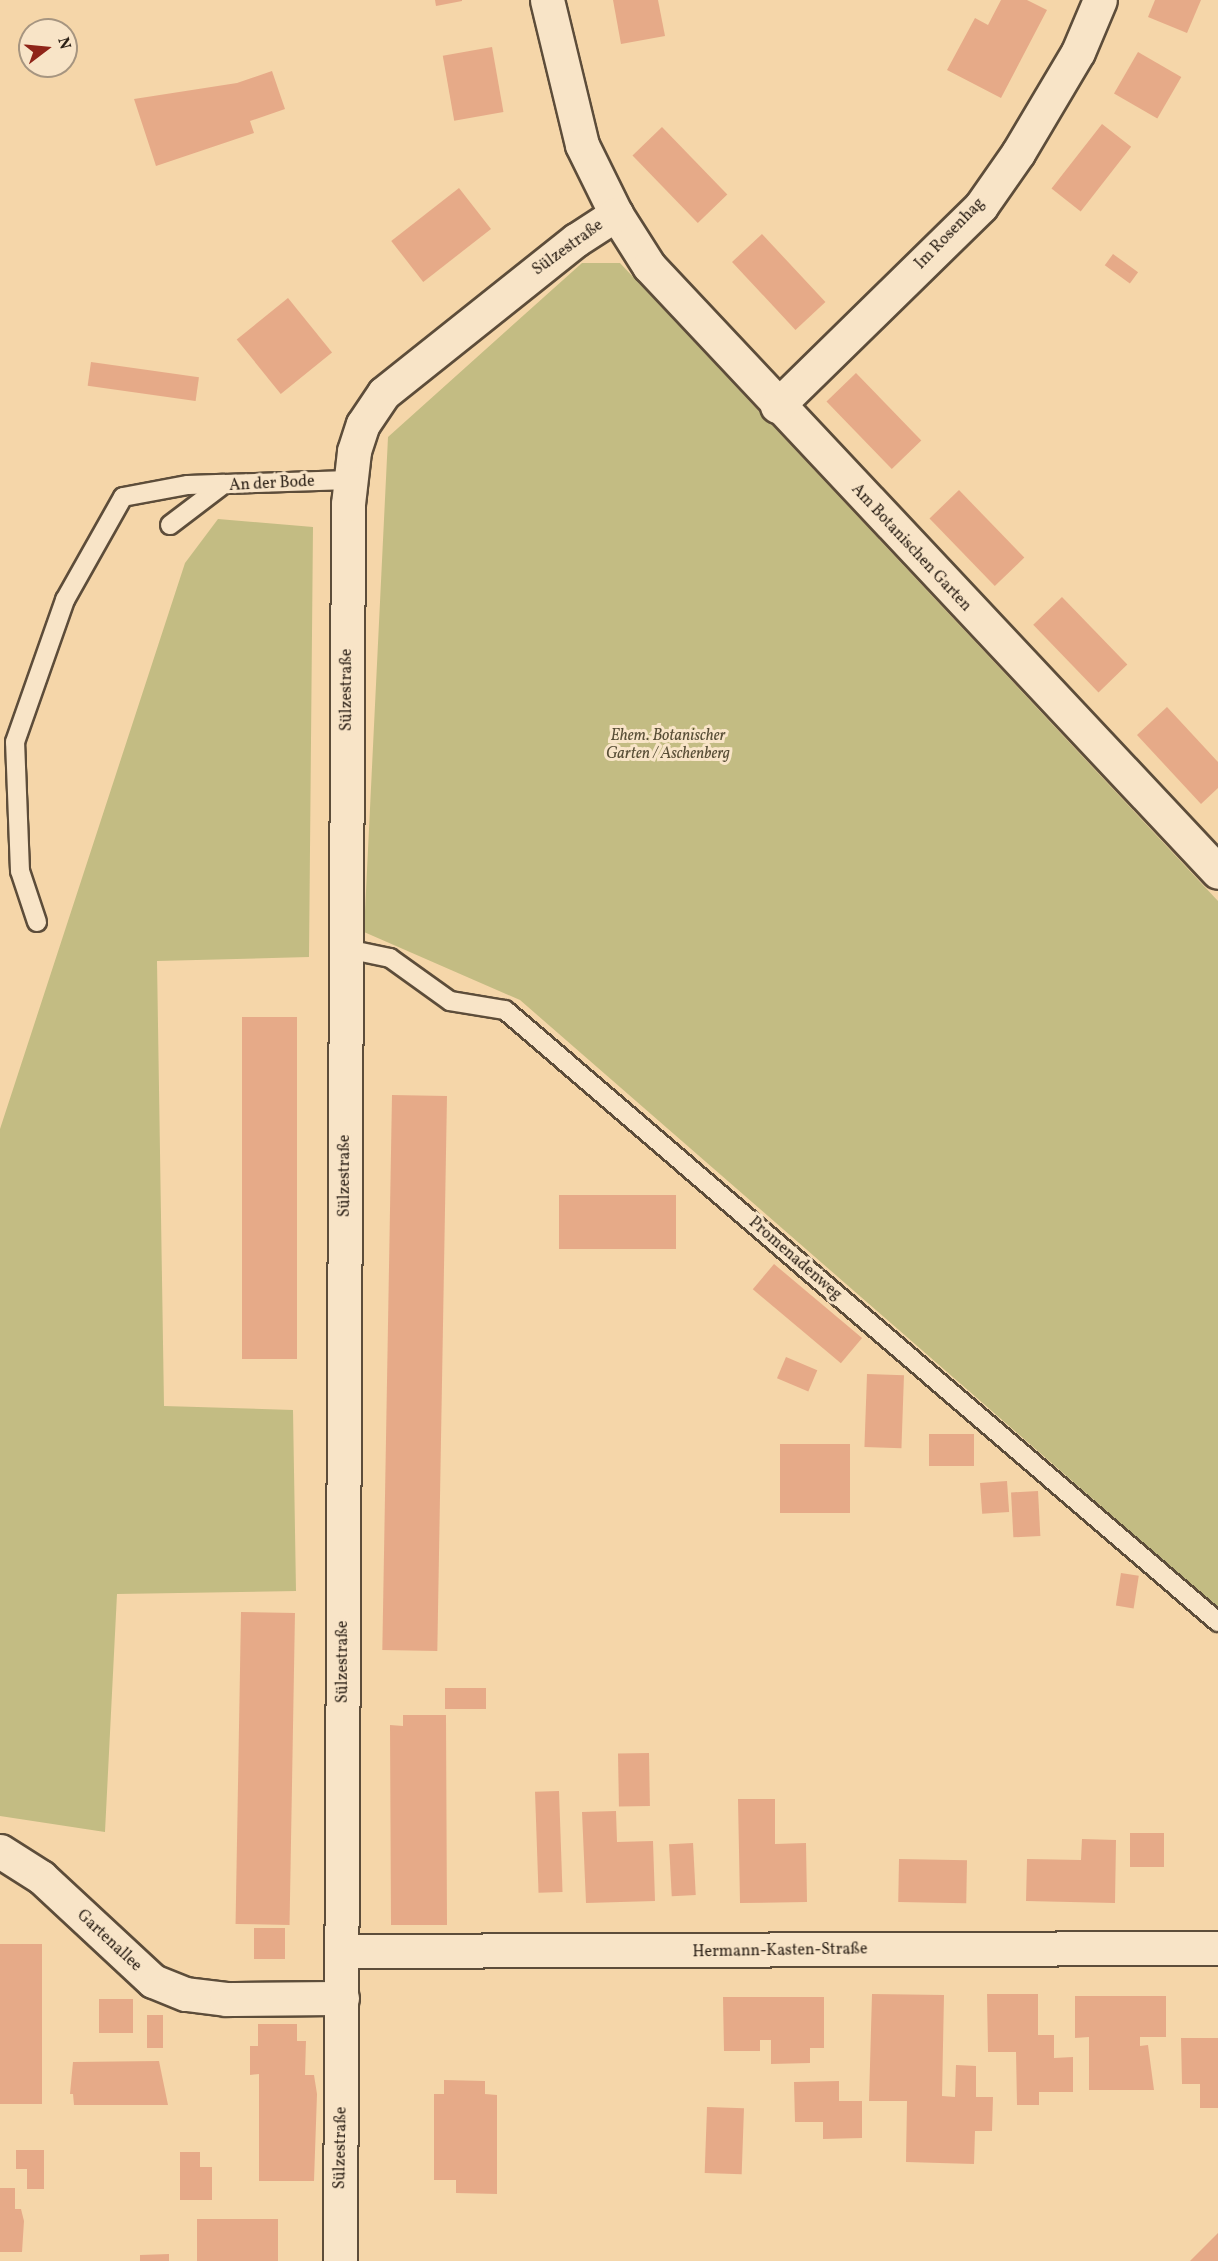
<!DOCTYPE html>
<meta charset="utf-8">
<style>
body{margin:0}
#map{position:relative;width:1218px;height:2261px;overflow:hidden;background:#f5d6a9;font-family:Vollkorn,serif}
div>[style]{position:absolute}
.green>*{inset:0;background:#c3bc83}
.building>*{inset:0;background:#e6aa88;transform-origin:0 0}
.roads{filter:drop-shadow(2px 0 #5d4d3a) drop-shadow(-2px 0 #5d4d3a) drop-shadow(0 2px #5d4d3a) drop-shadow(0 -2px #5d4d3a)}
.lane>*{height:18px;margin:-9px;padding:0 9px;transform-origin:9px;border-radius:9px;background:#f8e4c7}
.street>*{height:33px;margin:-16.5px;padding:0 16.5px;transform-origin:16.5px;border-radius:16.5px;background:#f8e4c7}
span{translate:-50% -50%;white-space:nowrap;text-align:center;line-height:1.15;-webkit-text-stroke:6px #f8e4c7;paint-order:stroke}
.street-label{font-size:16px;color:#2a1f15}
.park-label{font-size:16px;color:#584e36;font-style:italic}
.north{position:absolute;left:18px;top:18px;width:60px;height:60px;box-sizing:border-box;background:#f8e4c7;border:2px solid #a69580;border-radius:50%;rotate:74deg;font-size:16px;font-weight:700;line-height:24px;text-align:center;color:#2a1f15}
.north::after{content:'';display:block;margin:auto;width:21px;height:27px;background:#8f2418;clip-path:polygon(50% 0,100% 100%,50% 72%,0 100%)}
</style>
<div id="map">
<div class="green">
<div style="clip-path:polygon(582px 263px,620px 263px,1218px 901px,1218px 1608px,520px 1000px,364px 932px,388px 437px)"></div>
<div style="clip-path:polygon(218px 519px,313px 527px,309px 957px,157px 961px,164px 1406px,293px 1410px,296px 1591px,117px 1594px,105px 1832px,0 1816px,0 1129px,185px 563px)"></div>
</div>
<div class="building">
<div style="clip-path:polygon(435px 0,462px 0,462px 1px,436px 6px)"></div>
<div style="clip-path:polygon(613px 0,658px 0,665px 36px,621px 44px)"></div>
<div style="clip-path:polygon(1001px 0,1027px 0,1047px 10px,1001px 98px,947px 70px,975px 18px,988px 25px)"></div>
<div style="clip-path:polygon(1155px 0,1201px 0,1187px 33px,1148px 17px)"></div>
<div style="left:492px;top:47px;width:66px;height:50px;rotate:80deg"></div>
<div style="left:1138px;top:52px;width:50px;height:48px;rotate:30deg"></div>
<div style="clip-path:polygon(272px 71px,285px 109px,250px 121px,254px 133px,156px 166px,134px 99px,237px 83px)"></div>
<div style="left:1102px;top:124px;width:37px;height:82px;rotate:38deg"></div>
<div style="left:662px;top:127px;width:94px;height:41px;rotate:46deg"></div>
<div style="left:459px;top:188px;width:52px;height:86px;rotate:52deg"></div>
<div style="left:762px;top:234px;width:93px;height:41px;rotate:47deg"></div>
<div style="left:1113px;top:254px;width:31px;height:14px;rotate:36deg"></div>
<div style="left:288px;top:298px;width:70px;height:66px;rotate:51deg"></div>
<div style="left:91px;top:362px;width:109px;height:24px;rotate:8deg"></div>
<div style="left:856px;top:373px;width:94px;height:41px;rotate:46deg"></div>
<div style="left:959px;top:490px;width:94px;height:41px;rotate:46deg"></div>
<div style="left:1062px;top:597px;width:94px;height:40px;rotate:46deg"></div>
<div style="clip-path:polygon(1167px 707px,1218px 762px,1218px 788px,1201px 804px,1137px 735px)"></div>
<div style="left:242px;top:1017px;width:55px;height:342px"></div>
<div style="left:392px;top:1095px;width:55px;height:555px;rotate:1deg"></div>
<div style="left:676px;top:1195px;width:54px;height:117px;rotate:90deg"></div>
<div style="left:774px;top:1264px;width:115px;height:33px;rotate:40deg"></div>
<div style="left:786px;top:1357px;width:34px;height:23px;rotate:23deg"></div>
<div style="left:867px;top:1374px;width:37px;height:73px;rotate:2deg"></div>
<div style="left:929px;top:1434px;width:45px;height:32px"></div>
<div style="left:780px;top:1444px;width:70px;height:69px"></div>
<div style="left:1007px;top:1481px;width:31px;height:27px;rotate:86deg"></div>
<div style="left:1038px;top:1491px;width:45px;height:27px;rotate:87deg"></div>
<div style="left:1121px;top:1573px;width:18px;height:33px;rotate:9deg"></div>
<div style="left:241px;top:1612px;width:54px;height:312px;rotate:1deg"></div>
<div style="left:445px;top:1688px;width:41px;height:21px"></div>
<div style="clip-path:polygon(403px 1715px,446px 1715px,447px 1925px,391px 1925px,390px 1725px,403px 1726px)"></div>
<div style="left:649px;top:1753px;width:53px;height:31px;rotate:89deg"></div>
<div style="left:559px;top:1791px;width:101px;height:24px;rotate:88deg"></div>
<div style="clip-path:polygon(738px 1799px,775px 1799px,775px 1844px,806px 1843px,807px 1902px,740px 1903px)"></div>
<div style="clip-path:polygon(616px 1811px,617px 1842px,653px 1841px,655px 1901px,586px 1903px,582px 1812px)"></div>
<div style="left:1164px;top:1833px;width:34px;height:34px;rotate:90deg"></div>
<div style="clip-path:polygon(1082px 1839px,1116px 1840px,1115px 1903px,1026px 1901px,1027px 1859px,1081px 1860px)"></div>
<div style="left:693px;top:1843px;width:52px;height:24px;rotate:87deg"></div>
<div style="left:899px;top:1859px;width:68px;height:43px;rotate:1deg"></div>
<div style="left:254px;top:1928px;width:31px;height:31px"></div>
<div style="left:0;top:1944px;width:42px;height:160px"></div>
<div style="clip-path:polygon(872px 1994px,944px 1995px,942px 2096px,955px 2097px,956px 2065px,976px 2066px,976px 2097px,993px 2097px,992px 2131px,975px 2131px,974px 2164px,906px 2162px,907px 2101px,869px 2101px)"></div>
<div style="clip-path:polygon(987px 1994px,1038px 1994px,1038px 2035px,1054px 2035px,1054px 2058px,1073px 2057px,1073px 2092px,1039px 2092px,1039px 2105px,1017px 2105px,1016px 2052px,988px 2052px)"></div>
<div style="clip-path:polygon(1075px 1996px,1166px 1996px,1166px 2037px,1140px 2037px,1140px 2046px,1148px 2045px,1154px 2090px,1089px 2090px,1089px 2037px,1075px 2038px)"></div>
<div style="clip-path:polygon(723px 1997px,824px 1997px,824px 2048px,810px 2048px,810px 2063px,771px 2064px,771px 2040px,760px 2040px,760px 2051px,724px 2051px)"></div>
<div style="left:99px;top:1999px;width:34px;height:34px"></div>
<div style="left:147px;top:2015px;width:16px;height:33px"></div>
<div style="clip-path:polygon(258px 2024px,297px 2024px,297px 2041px,306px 2041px,305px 2075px,314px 2075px,317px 2094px,314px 2181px,259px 2181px,259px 2074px,250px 2075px,250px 2046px,258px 2046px)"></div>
<div style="clip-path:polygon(1181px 2038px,1218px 2038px,1218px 2108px,1200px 2108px,1200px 2084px,1182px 2084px)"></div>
<div style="clip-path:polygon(159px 2061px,168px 2105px,74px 2105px,73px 2094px,70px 2094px,73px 2062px)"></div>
<div style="clip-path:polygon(444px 2080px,485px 2081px,485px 2094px,497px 2095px,497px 2194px,456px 2193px,456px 2180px,434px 2180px,434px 2094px,444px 2094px)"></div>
<div style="clip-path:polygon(839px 2081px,839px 2101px,862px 2101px,862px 2138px,823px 2139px,823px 2122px,795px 2122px,794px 2082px)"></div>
<div style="left:707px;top:2107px;width:37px;height:66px;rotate:2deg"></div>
<div style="clip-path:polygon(16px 2150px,44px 2150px,44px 2189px,27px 2189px,27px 2169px,16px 2169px)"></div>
<div style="clip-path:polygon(180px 2152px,200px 2152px,200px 2167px,212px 2167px,212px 2200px,180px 2200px)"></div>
<div style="clip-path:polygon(0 2188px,15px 2188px,15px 2209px,21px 2209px,24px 2221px,22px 2252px,0 2252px)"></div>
<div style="left:197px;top:2219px;width:81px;height:42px"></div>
<div style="clip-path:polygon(1218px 2233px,1218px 2261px,1190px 2261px)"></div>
<div style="clip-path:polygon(169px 2254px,169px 2261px,140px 2261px,140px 2255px)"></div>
</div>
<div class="roads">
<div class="lane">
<div style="left:170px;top:525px;width:68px;rotate:-37.2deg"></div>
<div style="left:224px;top:484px;width:126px;rotate:-1.8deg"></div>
<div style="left:37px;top:922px;width:54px;rotate:-108.4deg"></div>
<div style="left:20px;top:871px;width:129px;rotate:-92.2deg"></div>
<div style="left:15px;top:742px;width:151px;rotate:-70.6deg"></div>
<div style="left:65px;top:600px;width:118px;rotate:-60.6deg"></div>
<div style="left:123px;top:497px;width:66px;rotate:-10.5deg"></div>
<div style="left:188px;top:485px;width:36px;rotate:-2deg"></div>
<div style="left:347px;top:949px;width:44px;rotate:11.8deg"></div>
<div style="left:390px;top:958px;width:74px;rotate:35.6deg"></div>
<div style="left:450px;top:1001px;width:56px;rotate:9.3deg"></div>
<div style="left:505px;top:1010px;width:940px;rotate:40.64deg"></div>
</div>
<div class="street">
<div style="left:547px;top:0;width:149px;rotate:76.4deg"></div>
<div style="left:582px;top:145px;width:77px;rotate:63.8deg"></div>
<div style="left:616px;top:214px;width:62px;rotate:57.6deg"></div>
<div style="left:649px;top:266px;width:831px;rotate:46.8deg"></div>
<div style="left:777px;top:406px;width:286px;rotate:-44.4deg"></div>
<div style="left:981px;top:206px;width:65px;rotate:-55.1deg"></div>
<div style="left:1018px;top:153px;width:117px;rotate:-59.3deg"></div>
<div style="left:1078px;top:52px;width:56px;rotate:-67.1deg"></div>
<div style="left:0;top:1851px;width:49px;rotate:32.4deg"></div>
<div style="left:41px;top:1877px;width:153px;rotate:42.9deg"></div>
<div style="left:153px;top:1981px;width:35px;rotate:22deg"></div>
<div style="left:186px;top:1994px;width:40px;rotate:7.1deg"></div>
<div style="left:226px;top:1999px;width:116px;rotate:-0.5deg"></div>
<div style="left:342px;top:1951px;width:876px;rotate:-0.2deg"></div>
<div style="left:340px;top:2261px;width:1757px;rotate:-89.74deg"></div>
<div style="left:348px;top:504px;width:53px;rotate:-83.5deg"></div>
<div style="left:354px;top:451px;width:28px;rotate:-72deg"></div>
<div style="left:363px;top:424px;width:37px;rotate:-56deg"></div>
<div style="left:384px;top:393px;width:246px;rotate:-38.6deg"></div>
<div style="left:576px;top:240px;width:48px;rotate:-33deg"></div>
</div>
</div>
<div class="street-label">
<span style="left:950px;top:234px;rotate:-46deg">Im Rosenhag</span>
<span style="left:568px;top:248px;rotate:-36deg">Sülzestraße</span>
<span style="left:272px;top:484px;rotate:-3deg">An der Bode</span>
<span style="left:911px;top:548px;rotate:47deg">Am Botanischen Garten</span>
<span style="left:347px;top:690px;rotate:-90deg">Sülzestraße</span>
<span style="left:345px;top:1176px;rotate:-90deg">Sülzestraße</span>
<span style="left:795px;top:1259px;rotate:41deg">Promenadenweg</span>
<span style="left:343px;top:1662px;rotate:-90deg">Sülzestraße</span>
<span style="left:109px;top:1941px;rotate:43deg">Gartenallee</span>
<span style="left:780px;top:1951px;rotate:-1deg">Hermann-Kasten-Straße</span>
<span style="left:341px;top:2148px;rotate:-89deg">Sülzestraße</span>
</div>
<div class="park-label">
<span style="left:668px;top:745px">Ehem. Botanischer<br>Garten / Aschenberg</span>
</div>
<div class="north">N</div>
</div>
